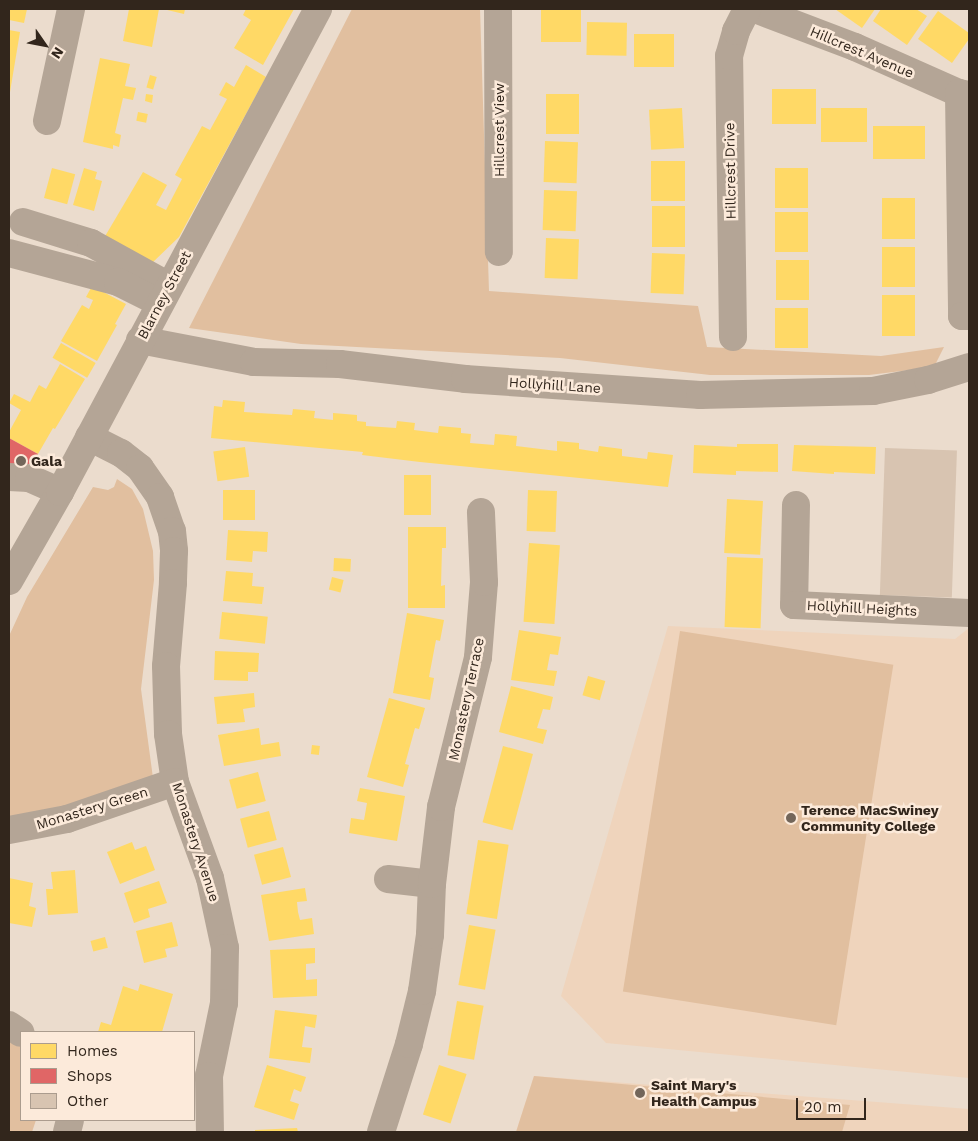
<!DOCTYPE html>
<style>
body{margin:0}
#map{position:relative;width:978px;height:1141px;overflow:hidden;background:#ebdccd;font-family:"Work Sans",sans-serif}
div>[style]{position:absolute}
.built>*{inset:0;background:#efd4bc}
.green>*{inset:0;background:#e1bf9f;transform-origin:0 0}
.homes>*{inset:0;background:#ffd966;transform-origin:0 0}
.shops>*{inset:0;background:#e06666}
.building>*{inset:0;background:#d8c4b1;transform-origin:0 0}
.minor>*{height:28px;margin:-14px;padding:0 14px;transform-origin:14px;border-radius:14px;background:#b4a596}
.dots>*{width:14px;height:14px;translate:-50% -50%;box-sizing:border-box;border:2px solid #fceada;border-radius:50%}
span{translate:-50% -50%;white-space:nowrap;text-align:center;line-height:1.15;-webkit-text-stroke:5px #fceada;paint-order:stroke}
.street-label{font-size:14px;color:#32261c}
.poi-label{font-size:14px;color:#32261c;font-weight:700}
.left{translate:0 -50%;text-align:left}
.frame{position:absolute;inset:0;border:10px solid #32261c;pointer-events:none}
.legend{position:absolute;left:20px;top:1031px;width:175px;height:90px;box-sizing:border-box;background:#fceada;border:1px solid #ab9c8e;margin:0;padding:6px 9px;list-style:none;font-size:15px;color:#32261c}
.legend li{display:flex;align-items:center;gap:10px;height:25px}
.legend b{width:25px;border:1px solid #ab9c8e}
.north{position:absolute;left:20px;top:20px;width:50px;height:50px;-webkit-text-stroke:4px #fceada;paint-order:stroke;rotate:123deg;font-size:14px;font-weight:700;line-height:20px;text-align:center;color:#32261c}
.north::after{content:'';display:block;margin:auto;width:18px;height:22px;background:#32261c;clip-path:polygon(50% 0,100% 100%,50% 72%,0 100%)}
.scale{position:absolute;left:796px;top:1098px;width:70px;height:22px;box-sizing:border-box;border:2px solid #32261c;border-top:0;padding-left:6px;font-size:15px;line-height:18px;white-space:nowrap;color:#32261c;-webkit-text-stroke:4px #fceada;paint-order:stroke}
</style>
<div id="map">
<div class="built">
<div style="clip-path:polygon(668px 626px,955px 639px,969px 628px,969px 1078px,606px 1043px,561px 996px)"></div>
<div style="clip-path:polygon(534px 1076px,969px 1109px,969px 1132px,516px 1132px)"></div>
</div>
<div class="green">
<div style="clip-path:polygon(352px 9px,480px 9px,489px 291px,698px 306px,707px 347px,881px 356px,944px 347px,934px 367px,869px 375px,710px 375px,560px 358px,301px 344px,189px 328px)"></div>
<div style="clip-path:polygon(117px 479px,132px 489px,143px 509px,153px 551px,154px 580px,141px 689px,153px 778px,82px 803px,9px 820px,9px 636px,27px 597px,93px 487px,108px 490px,114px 487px)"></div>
<div style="left:680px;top:631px;width:216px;height:365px;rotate:9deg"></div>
<div style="clip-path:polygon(9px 1035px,21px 1043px,21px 1120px,36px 1120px,32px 1132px,9px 1132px)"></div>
<div style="clip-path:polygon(534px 1076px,850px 1105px,842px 1132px,516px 1132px)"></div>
</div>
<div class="homes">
<div style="clip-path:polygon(9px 9px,27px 9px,24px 23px,9px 20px)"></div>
<div style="clip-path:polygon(129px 9px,159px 9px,152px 47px,123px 41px)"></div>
<div style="clip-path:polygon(163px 9px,185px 9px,184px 14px)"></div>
<div style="clip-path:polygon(246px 9px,294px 9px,263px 65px,234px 48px,251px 20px,243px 15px)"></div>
<div style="left:541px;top:9px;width:40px;height:33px"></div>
<div style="clip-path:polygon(835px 9px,875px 9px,862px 28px)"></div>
<div style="clip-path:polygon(881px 9px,916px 9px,927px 16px,907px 45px,873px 21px)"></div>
<div style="clip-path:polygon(938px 11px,969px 33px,969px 39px,952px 63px,918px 39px)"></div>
<div style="left:587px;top:22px;width:40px;height:33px;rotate:1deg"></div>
<div style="clip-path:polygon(9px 30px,20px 32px,10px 92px,9px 92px)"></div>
<div style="left:634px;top:34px;width:40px;height:33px"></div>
<div style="clip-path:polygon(100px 58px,130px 64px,125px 86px,136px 88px,133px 100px,123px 98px,115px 133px,121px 135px,119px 147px,113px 145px,113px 149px,83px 142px)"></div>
<div style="clip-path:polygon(246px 65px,266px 77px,179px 237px,151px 264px,104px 238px,143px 172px,167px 185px,156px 205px,166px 210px,182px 179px,175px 175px,202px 126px,210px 130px,227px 99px,219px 95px,226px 82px,234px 87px)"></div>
<div style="left:150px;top:75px;width:7px;height:13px;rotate:16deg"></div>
<div style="left:772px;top:89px;width:44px;height:35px"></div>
<div style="clip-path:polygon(146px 94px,153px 95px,152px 103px,145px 101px)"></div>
<div style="left:546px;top:94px;width:33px;height:40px"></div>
<div style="left:682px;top:108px;width:40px;height:33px;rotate:87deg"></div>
<div style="left:821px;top:108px;width:46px;height:34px"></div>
<div style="left:138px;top:112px;width:10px;height:9px;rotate:11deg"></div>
<div style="left:925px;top:126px;width:33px;height:52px;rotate:90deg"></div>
<div style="left:545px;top:141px;width:33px;height:41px;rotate:2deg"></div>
<div style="left:651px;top:161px;width:34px;height:40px"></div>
<div style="left:52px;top:168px;width:24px;height:31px;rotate:15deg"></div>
<div style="clip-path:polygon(84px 168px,97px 172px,95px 179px,102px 181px,94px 211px,73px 205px)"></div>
<div style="left:775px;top:168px;width:33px;height:40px"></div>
<div style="left:544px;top:190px;width:33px;height:40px;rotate:2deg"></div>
<div style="left:882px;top:198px;width:33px;height:41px"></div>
<div style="left:685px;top:206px;width:41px;height:33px;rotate:90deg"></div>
<div style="left:775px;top:212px;width:33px;height:40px"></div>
<div style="left:546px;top:238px;width:33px;height:40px;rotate:2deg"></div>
<div style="left:915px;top:247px;width:40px;height:33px;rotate:90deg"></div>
<div style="left:652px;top:253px;width:33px;height:40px;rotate:2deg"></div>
<div style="left:809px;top:260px;width:40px;height:33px;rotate:90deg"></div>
<div style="clip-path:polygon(92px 286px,126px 304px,115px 324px,117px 325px,97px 361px,61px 341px,82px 305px,89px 309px,93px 300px,86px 297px)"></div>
<div style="left:915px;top:295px;width:41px;height:33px;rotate:90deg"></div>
<div style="left:775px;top:308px;width:33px;height:40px"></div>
<div style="left:61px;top:343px;width:40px;height:17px;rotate:30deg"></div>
<div style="clip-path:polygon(60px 364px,85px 379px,55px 429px,53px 428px,38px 454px,9px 438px,9px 432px,21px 410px,9px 403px,14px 394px,30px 402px,39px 385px,46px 389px)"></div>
<div style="clip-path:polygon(223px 400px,245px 402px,244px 412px,292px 415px,293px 409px,315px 411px,314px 418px,333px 420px,333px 413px,357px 415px,357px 421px,366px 422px,366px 426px,396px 428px,397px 421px,415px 423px,414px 430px,438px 433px,439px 426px,461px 428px,461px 433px,471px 434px,470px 443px,494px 445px,495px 434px,517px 436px,516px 446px,557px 451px,557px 441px,579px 443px,579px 449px,598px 452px,599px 446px,622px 449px,622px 456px,647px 459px,648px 452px,673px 455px,668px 487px,420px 462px,362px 455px,363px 452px,211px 438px,214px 406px,222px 407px)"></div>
<div style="clip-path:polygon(737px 444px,778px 444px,778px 472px,736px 471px,736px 475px,693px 473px,694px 445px,737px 447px)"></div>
<div style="clip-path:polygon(794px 445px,876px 447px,875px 474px,834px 472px,834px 474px,792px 471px)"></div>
<div style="left:245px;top:447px;width:30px;height:32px;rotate:82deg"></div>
<div style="left:404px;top:475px;width:27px;height:40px"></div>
<div style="left:223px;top:490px;width:32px;height:30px"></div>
<div style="left:528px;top:490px;width:29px;height:41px;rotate:2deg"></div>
<div style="left:727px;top:499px;width:36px;height:54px;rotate:3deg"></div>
<div style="clip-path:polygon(408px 527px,446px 527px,446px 548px,442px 548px,441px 586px,445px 585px,445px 608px,408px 608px)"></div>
<div style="clip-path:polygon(228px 530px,268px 532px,267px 552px,253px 551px,252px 562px,226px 560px)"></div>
<div style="left:529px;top:543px;width:31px;height:79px;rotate:4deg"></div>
<div style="left:727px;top:557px;width:36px;height:70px;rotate:2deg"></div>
<div style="left:334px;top:558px;width:17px;height:13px;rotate:3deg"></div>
<div style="clip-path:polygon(226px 571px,253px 573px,252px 586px,264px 587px,262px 604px,223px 601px)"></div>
<div style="left:332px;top:577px;width:12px;height:13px;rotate:14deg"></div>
<div style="left:222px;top:612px;width:46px;height:27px;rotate:6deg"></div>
<div style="clip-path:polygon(407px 613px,444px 620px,440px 641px,436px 640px,429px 677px,434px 678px,430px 700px,393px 693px)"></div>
<div style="clip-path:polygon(519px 630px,561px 637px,558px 655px,550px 654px,547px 670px,557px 671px,554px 686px,511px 680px)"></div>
<div style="clip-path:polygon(215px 651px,259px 653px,258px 672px,248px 672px,248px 681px,214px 680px)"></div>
<div style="left:588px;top:676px;width:18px;height:20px;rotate:16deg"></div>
<div style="clip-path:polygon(511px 686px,553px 697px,550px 710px,543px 709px,537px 728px,547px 730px,543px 744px,499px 732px)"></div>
<div style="clip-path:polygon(254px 693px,255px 707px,243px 709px,245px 722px,217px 724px,214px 697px)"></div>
<div style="clip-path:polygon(389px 698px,425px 708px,419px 729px,415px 728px,405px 764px,409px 765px,403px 787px,367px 777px)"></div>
<div style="clip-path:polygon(259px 728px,261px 745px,279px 742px,281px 756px,224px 766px,218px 735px)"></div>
<div style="left:312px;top:745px;width:8px;height:9px;rotate:7deg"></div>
<div style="left:503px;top:746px;width:31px;height:79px;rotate:15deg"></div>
<div style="left:258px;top:772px;width:30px;height:30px;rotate:75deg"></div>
<div style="clip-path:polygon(360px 788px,405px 796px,397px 841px,349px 833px,351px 818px,364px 820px,367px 803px,357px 801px)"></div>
<div style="left:269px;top:811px;width:30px;height:30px;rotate:75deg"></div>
<div style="left:478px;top:840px;width:31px;height:75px;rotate:9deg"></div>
<div style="clip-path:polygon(132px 842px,135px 850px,146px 846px,155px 870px,120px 884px,107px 852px)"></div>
<div style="left:283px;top:847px;width:31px;height:30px;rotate:75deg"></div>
<div style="clip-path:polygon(75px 870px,78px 913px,48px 915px,46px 889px,53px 889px,51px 872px)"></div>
<div style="clip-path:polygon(9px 878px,33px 883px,29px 906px,36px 908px,32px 927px,9px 923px)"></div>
<div style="clip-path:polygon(159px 881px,167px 903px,148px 909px,150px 917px,134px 923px,124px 893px)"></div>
<div style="clip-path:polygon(305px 888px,307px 901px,297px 902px,298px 912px,300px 920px,312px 918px,314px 934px,269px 941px,261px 895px)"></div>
<div style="clip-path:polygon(172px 922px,178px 946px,165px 949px,167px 957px,144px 963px,136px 931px)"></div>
<div style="left:469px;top:925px;width:27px;height:61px;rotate:10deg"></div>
<div style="left:105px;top:937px;width:11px;height:15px;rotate:75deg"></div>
<div style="clip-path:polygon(315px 948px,315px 963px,306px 964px,306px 980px,317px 979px,317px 996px,273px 998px,270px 950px)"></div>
<div style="clip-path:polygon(140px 984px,173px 994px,162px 1032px,98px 1032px,101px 1022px,111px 1025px,123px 986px,138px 991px)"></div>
<div style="left:457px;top:1001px;width:27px;height:55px;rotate:10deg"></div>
<div style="clip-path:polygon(275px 1010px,317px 1015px,315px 1028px,305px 1026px,302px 1047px,312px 1048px,310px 1063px,269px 1058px)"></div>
<div style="clip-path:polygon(267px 1065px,306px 1077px,301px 1092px,294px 1089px,290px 1101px,299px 1104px,294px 1120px,254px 1107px)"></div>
<div style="left:439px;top:1065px;width:29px;height:52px;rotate:18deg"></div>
<div style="clip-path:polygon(297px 1128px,298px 1132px,255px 1132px,255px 1130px)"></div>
</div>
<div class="shops">
<div style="clip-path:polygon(9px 438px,38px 454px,28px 472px,9px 468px)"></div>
</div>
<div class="building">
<div style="left:885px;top:448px;width:72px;height:147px;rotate:2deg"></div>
</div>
<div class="minor">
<div style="left:498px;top:9px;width:243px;rotate:89.8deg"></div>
<div style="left:755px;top:9px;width:107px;rotate:20.8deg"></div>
<div style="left:855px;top:47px;width:114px;rotate:23.9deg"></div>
<div style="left:959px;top:93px;width:10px;rotate:11deg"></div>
<div style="left:959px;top:93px;width:223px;rotate:89.2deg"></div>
<div style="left:962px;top:316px;width:7px"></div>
<div style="left:47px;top:121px;width:115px;rotate:-77.9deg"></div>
<div style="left:23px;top:222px;width:71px;rotate:17.2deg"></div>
<div style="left:91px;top:243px;width:89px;rotate:28.9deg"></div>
<div style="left:9px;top:253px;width:113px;rotate:14.9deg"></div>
<div style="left:118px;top:282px;width:47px;rotate:26.6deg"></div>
<div style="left:733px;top:337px;width:281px;rotate:-90.8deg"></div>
<div style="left:729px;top:56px;width:26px;rotate:-74deg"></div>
<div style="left:736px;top:31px;width:25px;rotate:-63deg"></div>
<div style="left:140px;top:340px;width:116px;rotate:10.9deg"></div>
<div style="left:254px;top:362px;width:86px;rotate:1.3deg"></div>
<div style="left:340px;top:364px;width:126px;rotate:6.8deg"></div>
<div style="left:465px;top:379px;width:236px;rotate:3.9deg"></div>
<div style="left:700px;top:395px;width:173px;rotate:-1.3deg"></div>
<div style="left:873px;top:391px;width:56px;rotate:-11.3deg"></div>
<div style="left:928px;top:380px;width:43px;rotate:-17.6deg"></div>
<div style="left:89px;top:437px;width:36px;rotate:27deg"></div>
<div style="left:121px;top:453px;width:24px;rotate:38deg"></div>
<div style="left:140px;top:468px;width:35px;rotate:55deg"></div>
<div style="left:160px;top:497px;width:36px;rotate:71deg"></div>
<div style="left:172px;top:531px;width:20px;rotate:84deg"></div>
<div style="left:174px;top:551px;width:32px;rotate:92deg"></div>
<div style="left:173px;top:583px;width:83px;rotate:94.8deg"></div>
<div style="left:166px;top:666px;width:68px;rotate:88.3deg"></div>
<div style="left:168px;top:734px;width:49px;rotate:81.7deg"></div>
<div style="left:175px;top:782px;width:102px;rotate:70deg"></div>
<div style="left:210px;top:878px;width:72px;rotate:77.9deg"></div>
<div style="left:225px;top:948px;width:55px;rotate:91deg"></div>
<div style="left:224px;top:1003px;width:75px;rotate:101.6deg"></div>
<div style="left:209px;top:1076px;width:56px;rotate:89deg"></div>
<div style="left:9px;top:477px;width:20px;rotate:3deg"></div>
<div style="left:29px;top:478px;width:34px;rotate:24deg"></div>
<div style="left:796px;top:505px;width:100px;rotate:91.1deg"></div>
<div style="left:794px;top:605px;width:175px;rotate:2.6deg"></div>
<div style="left:9px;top:581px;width:103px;rotate:-60.2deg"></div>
<div style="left:60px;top:492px;width:548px;rotate:-61.89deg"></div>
<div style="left:9px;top:830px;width:59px;rotate:-10.7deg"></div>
<div style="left:67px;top:819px;width:114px;rotate:-18.9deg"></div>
<div style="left:388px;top:879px;width:44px;rotate:6.5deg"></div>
<div style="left:9px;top:1025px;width:14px;rotate:34deg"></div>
<div style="left:67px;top:1132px;width:12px;rotate:-76deg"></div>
<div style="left:381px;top:1132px;width:92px;rotate:-72.3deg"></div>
<div style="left:409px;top:1044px;width:55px;rotate:-76.2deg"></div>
<div style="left:422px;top:991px;width:57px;rotate:-81.9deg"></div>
<div style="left:430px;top:935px;width:51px;rotate:-87.8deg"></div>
<div style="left:432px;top:884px;width:78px;rotate:-83.3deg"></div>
<div style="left:441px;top:807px;width:154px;rotate:-76.1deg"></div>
<div style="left:478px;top:657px;width:75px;rotate:-85.4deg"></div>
<div style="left:484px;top:582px;width:70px;rotate:-92.5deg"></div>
</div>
<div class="dots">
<div style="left:21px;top:461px;background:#73665a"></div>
<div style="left:791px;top:818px;background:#73665a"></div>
<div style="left:640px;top:1093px;background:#73665a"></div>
</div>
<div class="street-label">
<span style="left:862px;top:52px;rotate:23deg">Hillcrest Avenue</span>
<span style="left:499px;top:130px;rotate:-90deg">Hillcrest View</span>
<span style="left:730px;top:171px;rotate:-91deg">Hillcrest Drive</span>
<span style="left:164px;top:295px;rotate:-62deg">Blarney Street</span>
<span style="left:555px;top:385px;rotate:4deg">Hollyhill Lane</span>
<span style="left:862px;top:608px;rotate:3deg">Hollyhill Heights</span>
<span style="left:466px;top:699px;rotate:-78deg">Monastery Terrace</span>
<span style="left:92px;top:808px;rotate:-17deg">Monastery Green</span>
<span style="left:196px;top:842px;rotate:72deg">Monastery Avenue</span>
</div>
<div class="poi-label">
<span class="left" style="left:31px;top:461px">Gala</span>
<span class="left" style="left:801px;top:818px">Terence MacSwiney<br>Community College</span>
<span class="left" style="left:651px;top:1093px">Saint Mary's<br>Health Campus</span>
</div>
<div class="frame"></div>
<ul class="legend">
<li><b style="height:14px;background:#ffd966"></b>Homes</li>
<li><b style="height:14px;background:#e06666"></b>Shops</li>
<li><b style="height:14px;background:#d8c4b1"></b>Other</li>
</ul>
<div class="north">N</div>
<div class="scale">20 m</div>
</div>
